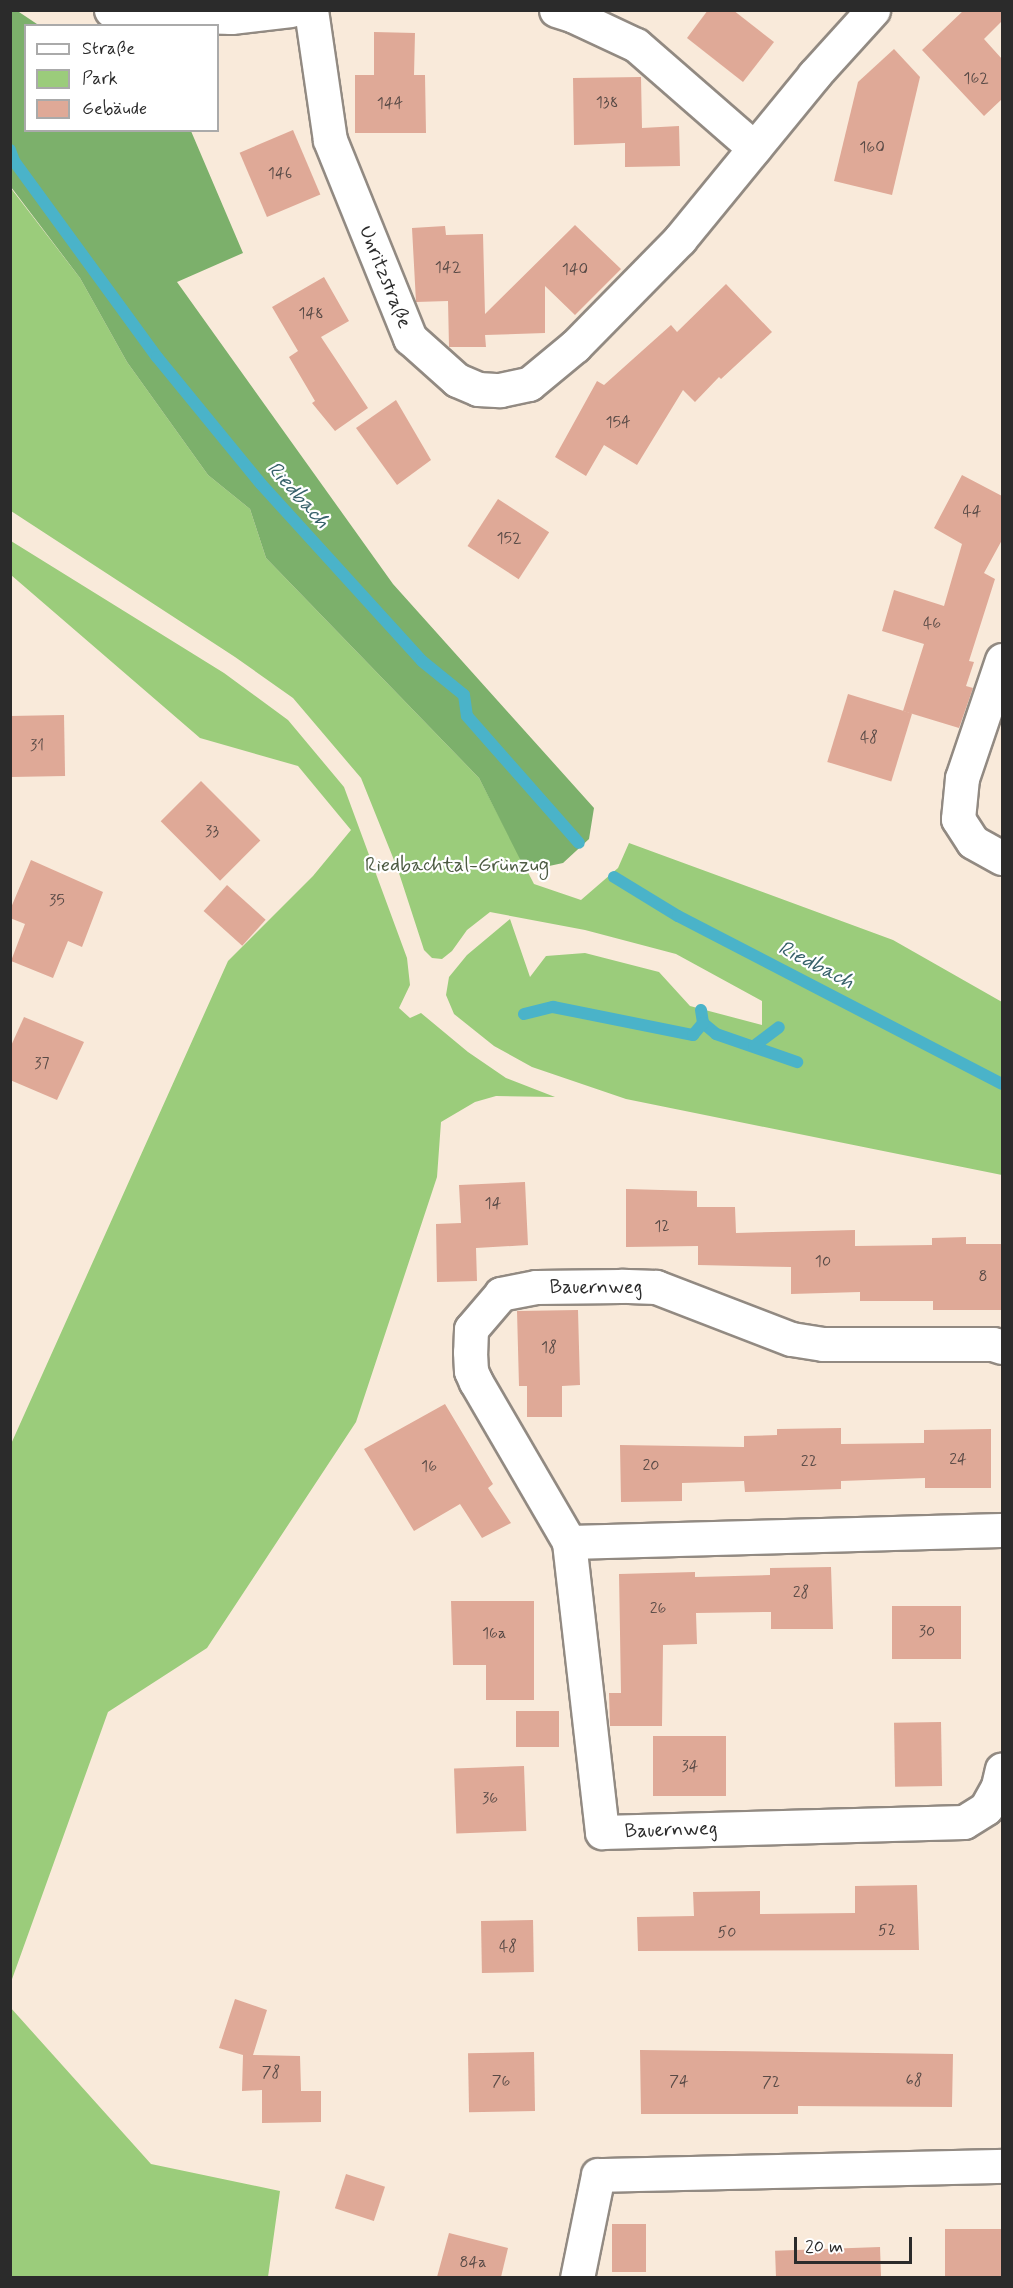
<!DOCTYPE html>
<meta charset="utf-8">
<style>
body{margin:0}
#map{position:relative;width:1013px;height:2288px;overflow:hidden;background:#f9eada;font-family:Mynerve,sans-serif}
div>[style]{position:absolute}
.green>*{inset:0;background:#9bcc7b}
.forest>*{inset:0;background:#7cb06b}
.stream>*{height:12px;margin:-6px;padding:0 6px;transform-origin:6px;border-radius:6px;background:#4ab3c9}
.building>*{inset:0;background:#dfa997;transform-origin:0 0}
.roads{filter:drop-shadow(2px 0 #928a82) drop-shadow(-2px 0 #928a82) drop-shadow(0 2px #928a82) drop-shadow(0 -2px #928a82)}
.street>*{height:33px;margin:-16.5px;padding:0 16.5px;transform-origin:16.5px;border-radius:16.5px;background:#fff}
span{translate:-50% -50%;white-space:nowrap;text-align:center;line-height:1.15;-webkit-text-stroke:4.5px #fff;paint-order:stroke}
.number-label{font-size:16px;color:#584a46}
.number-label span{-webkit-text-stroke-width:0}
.street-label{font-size:20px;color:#2b2b2b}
.park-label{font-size:20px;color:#4d5b43}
.water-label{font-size:21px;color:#37616a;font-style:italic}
.frame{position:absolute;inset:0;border:12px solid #2b2b2b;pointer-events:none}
.legend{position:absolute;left:24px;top:24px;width:195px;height:108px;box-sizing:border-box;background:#fff;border:2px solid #aaa;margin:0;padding:8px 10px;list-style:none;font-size:18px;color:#2b2b2b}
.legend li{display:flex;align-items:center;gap:12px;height:30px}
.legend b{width:30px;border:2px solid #aaa}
.scale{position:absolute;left:794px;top:2237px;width:118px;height:27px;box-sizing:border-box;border:3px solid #2b2b2b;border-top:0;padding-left:8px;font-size:18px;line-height:21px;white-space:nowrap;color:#2b2b2b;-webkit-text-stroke:4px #fff;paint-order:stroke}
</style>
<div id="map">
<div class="green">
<div style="clip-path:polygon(10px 187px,80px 278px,127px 362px,208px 475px,250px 509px,266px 558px,479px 778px,534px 884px,581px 900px,618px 868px,629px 843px,893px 940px,1002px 1002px,1002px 1175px,626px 1099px,532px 1067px,494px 1046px,454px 1014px,446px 995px,449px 977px,467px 955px,510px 919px,530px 977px,546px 956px,585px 953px,659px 972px,690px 1006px,762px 1025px,762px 1001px,676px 954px,585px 930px,490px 912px,467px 930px,452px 951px,442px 959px,432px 958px,424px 950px,398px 870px,361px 778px,293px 698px,235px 657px,11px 511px)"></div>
<div style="clip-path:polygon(11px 541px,224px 673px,288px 720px,344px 787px,407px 958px,410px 985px,399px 1008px,410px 1018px,421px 1013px,468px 1052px,506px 1078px,555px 1097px,496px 1096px,475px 1102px,441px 1122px,437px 1177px,356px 1422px,207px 1648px,108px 1712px,11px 1982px,11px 1444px,228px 961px,313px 876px,351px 830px,298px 766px,200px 738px,11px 575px)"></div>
<div style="clip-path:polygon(10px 2007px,151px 2164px,280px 2191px,268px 2277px,11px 2277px)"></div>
</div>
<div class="forest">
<div style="clip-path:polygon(16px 10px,37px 24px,46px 25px,26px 26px,26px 130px,191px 131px,243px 253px,177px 282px,393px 584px,594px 808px,589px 839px,563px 863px,526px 871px,479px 778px,266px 558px,250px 509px,208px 475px,127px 362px,80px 278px,11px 187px,10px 11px)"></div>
</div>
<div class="stream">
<div style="left:10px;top:150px;width:12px;rotate:70deg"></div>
<div style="left:14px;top:161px;width:243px;rotate:53.9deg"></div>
<div style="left:157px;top:357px;width:164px;rotate:50.7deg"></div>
<div style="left:261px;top:484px;width:239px;rotate:47.7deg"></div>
<div style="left:422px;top:661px;width:54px;rotate:39deg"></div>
<div style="left:464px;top:695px;width:21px;rotate:82deg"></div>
<div style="left:467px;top:716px;width:169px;rotate:48.6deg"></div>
<div style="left:614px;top:877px;width:75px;rotate:31.4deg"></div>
<div style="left:678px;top:916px;width:365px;rotate:27.4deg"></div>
<div style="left:701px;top:1010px;width:13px;rotate:81deg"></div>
<div style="left:703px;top:1023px;width:17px;rotate:40deg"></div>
<div style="left:716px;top:1034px;width:86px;rotate:19.1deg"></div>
<div style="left:524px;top:1014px;width:30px;rotate:-14deg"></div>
<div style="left:553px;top:1007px;width:143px;rotate:11.3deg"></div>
<div style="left:693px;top:1035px;width:16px;rotate:-50deg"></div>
<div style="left:754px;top:1046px;width:31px;rotate:-37deg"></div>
</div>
<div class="building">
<div style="clip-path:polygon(708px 10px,733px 10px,774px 42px,743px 82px,687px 38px)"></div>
<div style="clip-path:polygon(964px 10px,1002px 10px,1002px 21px,984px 39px,1002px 59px,1002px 99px,984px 116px,922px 50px)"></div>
<div style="clip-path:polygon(374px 32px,415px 33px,414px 75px,425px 75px,426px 133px,355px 133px,355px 75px,374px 75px)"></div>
<div style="clip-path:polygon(894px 49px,920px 77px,892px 195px,834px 181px,858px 82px)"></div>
<div style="clip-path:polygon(641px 77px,642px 128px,679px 126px,680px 166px,625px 167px,625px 143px,574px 145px,573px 78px)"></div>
<div style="left:293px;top:130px;width:70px;height:58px;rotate:67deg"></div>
<div style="clip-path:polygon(575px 225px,621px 269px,575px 315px,545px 286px,545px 333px,485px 335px,486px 347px,449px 347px,448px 301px,416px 302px,412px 228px,445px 226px,446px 235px,483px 234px,485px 314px)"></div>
<div style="clip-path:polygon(324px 277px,349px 321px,321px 337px,368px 408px,335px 431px,312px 403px,315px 401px,289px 357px,298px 351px,272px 307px)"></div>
<div style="clip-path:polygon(726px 284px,772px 332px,721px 379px,719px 377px,695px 402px,683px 390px,637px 465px,604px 445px,586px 476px,555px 457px,597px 381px,604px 385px,671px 325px,677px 332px)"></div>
<div style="clip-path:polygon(396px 400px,431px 460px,397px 485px,356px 428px)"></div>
<div style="clip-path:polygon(962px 475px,1002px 496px,1002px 540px,984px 573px,995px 579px,969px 661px,974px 662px,966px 686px,973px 688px,959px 728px,903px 711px,924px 644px,882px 631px,894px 590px,944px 606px,962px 544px,934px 528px)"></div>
<div style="left:498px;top:499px;width:61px;height:56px;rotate:33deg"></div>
<div style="left:848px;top:694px;width:67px;height:71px;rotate:17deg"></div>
<div style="left:64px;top:715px;width:61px;height:54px;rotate:89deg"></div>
<div style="left:201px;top:781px;width:84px;height:57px;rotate:45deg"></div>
<div style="clip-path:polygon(31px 860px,103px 892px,82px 947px,68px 941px,53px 978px,11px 961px,25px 924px,10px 918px,10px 910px)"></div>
<div style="left:227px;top:885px;width:52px;height:35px;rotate:42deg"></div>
<div style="clip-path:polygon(24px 1017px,84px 1042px,57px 1100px,10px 1080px,10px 1048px)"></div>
<div style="clip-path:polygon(525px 1182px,528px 1245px,476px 1248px,477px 1281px,437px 1282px,436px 1224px,461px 1223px,459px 1185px)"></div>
<div style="clip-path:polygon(626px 1189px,697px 1191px,697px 1207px,735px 1207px,736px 1233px,855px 1230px,855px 1246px,932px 1245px,932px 1238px,966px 1237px,966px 1244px,1002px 1244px,1002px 1310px,933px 1310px,933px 1301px,860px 1301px,860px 1292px,791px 1294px,791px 1267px,698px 1265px,698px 1246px,626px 1247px)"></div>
<div style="clip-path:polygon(578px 1310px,580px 1385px,562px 1386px,562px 1417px,527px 1417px,527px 1386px,519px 1386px,517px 1311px)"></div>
<div style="clip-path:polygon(445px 1404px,493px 1484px,488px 1488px,511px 1523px,482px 1538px,460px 1504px,414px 1531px,364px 1449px)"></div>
<div style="clip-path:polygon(841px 1428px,841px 1444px,924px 1443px,924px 1430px,991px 1429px,991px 1488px,925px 1488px,925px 1478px,841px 1481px,841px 1489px,745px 1492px,744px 1481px,682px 1483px,682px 1501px,621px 1502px,620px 1445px,744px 1447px,744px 1436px,777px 1435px,777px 1429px)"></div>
<div style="clip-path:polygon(831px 1567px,833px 1629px,771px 1629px,771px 1612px,696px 1613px,697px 1644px,663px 1645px,662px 1726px,610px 1726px,609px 1693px,621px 1693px,619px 1574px,695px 1572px,695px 1577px,770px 1575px,770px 1568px)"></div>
<div style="clip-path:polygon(451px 1601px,534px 1601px,534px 1700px,486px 1700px,486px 1665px,453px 1665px)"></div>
<div style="left:892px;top:1606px;width:69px;height:53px"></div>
<div style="left:516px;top:1711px;width:43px;height:36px"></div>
<div style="left:941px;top:1722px;width:64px;height:47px;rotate:89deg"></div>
<div style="left:726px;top:1736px;width:60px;height:73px;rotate:90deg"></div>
<div style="left:524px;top:1766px;width:65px;height:70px;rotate:88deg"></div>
<div style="clip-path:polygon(917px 1885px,919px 1950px,638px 1951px,637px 1917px,694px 1916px,693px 1892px,760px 1891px,760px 1914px,855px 1913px,855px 1886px)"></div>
<div style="left:533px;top:1920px;width:52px;height:52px;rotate:89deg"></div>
<div style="clip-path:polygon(235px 1999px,267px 2010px,253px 2055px,300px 2056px,301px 2091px,321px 2091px,321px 2122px,262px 2123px,262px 2090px,242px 2091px,243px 2055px,219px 2048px)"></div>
<div style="clip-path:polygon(640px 2050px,953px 2054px,952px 2107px,798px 2106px,798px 2114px,641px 2114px)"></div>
<div style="left:534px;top:2052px;width:59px;height:66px;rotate:89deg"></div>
<div style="left:346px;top:2174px;width:41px;height:36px;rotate:18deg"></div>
<div style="left:612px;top:2224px;width:34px;height:48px"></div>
<div style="left:1002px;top:2229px;width:48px;height:57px;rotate:90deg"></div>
<div style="clip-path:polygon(449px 2233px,508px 2248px,501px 2277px,437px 2277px)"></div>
<div style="left:880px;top:2247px;width:30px;height:105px;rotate:88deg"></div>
</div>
<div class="roads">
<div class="street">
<div style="left:111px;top:10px;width:18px;rotate:13deg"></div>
<div style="left:129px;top:14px;width:102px;rotate:1.7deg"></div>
<div style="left:231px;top:17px;width:60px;rotate:-6.7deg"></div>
<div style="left:311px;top:10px;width:131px;rotate:81.7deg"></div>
<div style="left:330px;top:140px;width:214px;rotate:68deg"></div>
<div style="left:410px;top:338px;width:63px;rotate:41.8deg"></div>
<div style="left:457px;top:380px;width:23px;rotate:23deg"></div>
<div style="left:478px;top:389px;width:22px;rotate:3deg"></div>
<div style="left:500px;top:390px;width:30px;rotate:-12deg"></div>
<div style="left:529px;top:384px;width:60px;rotate:-39.6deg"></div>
<div style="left:575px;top:346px;width:150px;rotate:-45.5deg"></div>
<div style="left:680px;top:239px;width:212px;rotate:-50.7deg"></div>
<div style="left:814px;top:75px;width:88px;rotate:-47.8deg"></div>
<div style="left:556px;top:10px;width:19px;rotate:18deg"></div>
<div style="left:574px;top:16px;width:68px;rotate:25.1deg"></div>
<div style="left:636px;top:45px;width:157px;rotate:41.1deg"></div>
<div style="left:1002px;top:660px;width:125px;rotate:108.7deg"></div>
<div style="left:962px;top:778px;width:41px;rotate:95.6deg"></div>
<div style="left:958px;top:819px;width:27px;rotate:57deg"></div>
<div style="left:973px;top:842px;width:33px;rotate:29deg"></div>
<div style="left:1002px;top:1347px;width:9px;rotate:-162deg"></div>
<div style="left:993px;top:1344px;width:170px;rotate:180deg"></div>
<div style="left:823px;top:1344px;width:32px;rotate:-171deg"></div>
<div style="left:791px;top:1339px;width:145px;rotate:-158.9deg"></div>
<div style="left:656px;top:1287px;width:35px;rotate:-178deg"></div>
<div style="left:621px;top:1286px;width:85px;rotate:179.3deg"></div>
<div style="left:536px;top:1287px;width:36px;rotate:169deg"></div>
<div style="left:501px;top:1294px;width:46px;rotate:130.6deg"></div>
<div style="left:471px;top:1329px;width:23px;rotate:92deg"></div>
<div style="left:470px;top:1352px;width:19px;rotate:87deg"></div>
<div style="left:471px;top:1371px;width:12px;rotate:66deg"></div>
<div style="left:476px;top:1382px;width:185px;rotate:59.8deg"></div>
<div style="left:569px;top:1542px;width:292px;rotate:83.5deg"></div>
<div style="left:602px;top:1832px;width:362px;rotate:-1.6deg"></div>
<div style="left:964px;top:1822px;width:26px;rotate:-32deg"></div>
<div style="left:986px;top:1808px;width:25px;rotate:-61deg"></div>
<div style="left:998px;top:1786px;width:17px;rotate:-77deg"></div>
<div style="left:569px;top:1542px;width:433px;rotate:-1.6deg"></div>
<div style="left:577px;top:2278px;width:105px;rotate:-78.5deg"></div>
<div style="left:598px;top:2175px;width:404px;rotate:-1.3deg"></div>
</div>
</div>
<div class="number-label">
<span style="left:976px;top:79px">162</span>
<span style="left:607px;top:103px">138</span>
<span style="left:390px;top:104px">144</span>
<span style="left:872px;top:148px">160</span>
<span style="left:280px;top:174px">146</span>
<span style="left:448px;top:268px">142</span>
<span style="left:575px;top:270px">140</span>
<span style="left:311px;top:314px">148</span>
<span style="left:618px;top:423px">154</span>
<span style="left:972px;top:512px">44</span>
<span style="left:509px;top:539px">152</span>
<span style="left:932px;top:624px">46</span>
<span style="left:869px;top:738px">48</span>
<span style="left:37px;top:746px">31</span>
<span style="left:212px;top:832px">33</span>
<span style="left:57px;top:901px">35</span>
<span style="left:42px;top:1064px">37</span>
<span style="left:493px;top:1204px">14</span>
<span style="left:662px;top:1227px">12</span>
<span style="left:823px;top:1262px">10</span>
<span style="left:983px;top:1277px">8</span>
<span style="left:549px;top:1348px">18</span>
<span style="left:958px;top:1460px">24</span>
<span style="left:809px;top:1462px">22</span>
<span style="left:651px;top:1466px">20</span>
<span style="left:429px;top:1467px">16</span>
<span style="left:801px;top:1593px">28</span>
<span style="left:658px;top:1609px">26</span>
<span style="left:927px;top:1632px">30</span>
<span style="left:494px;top:1634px">16a</span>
<span style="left:690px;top:1767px">34</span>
<span style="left:490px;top:1799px">36</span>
<span style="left:887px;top:1931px">52</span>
<span style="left:727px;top:1933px">50</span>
<span style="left:508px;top:1947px">48</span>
<span style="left:271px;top:2073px">78</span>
<span style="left:914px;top:2081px">68</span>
<span style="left:501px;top:2082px">76</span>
<span style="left:679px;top:2082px">74</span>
<span style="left:771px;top:2083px">72</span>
<span style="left:473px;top:2263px">84a</span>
</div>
<div class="street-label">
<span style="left:385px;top:277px;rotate:68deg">Unritzstraße</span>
<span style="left:596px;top:1287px">Bauernweg</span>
<span style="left:671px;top:1830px;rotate:-2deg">Bauernweg</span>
</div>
<div class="park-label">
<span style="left:457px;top:865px">Riedbachtal-Grünzug</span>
</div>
<div class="water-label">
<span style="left:298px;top:495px;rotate:48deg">Riedbach</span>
<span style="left:816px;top:965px;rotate:27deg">Riedbach</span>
</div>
<div class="frame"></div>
<ul class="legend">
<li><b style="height:8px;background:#fff"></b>Straße</li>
<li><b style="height:16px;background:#9bcc7b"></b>Park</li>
<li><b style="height:16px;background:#dfa997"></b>Gebäude</li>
</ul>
<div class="scale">20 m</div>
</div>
